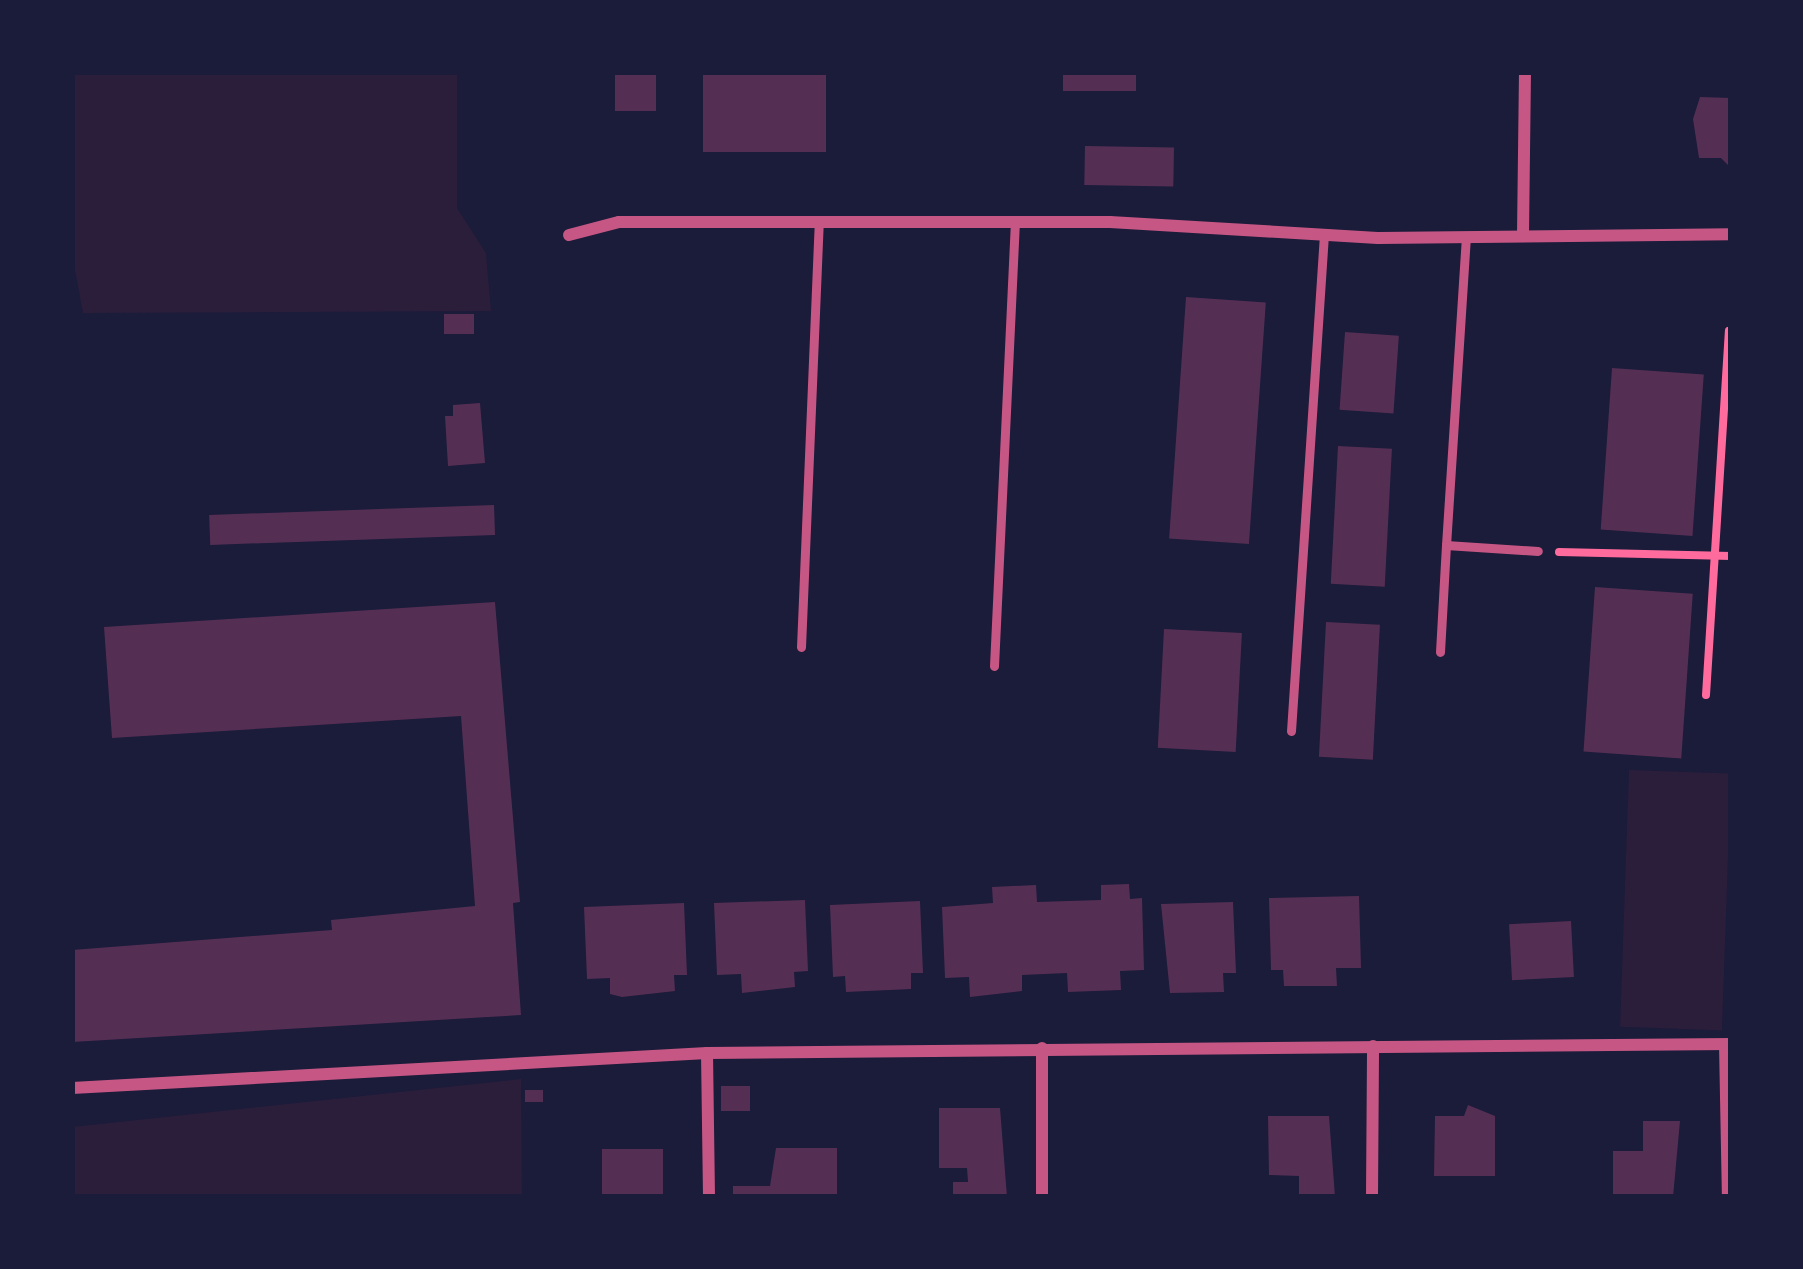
<!DOCTYPE html>
<style>
body{margin:0}
#map{position:relative;width:1803px;height:1269px;overflow:hidden;background:#1b1b3a;font-family:Karla,sans-serif}
div>[style]{position:absolute}
.green>*{inset:0;background:#2a1e3b;transform-origin:0 0}
.building>*{inset:0;background:#542f53;transform-origin:0 0}
.path>*{height:8px;margin:-4px;padding:0 4px;transform-origin:4px;border-radius:4px;background:#ff6b9d}
.service>*{height:9px;margin:-4.5px;padding:0 4.5px;transform-origin:4.5px;border-radius:4.5px;background:#c65784}
.minor>*{height:12px;margin:-6px;padding:0 6px;transform-origin:6px;border-radius:6px;background:#c65784}
span{translate:-50% -50%;white-space:nowrap;text-align:center;line-height:1.15;-webkit-text-stroke:12px #1b1b3a;paint-order:stroke}
.frame{position:absolute;inset:0;border:75px solid #1b1b3a;pointer-events:none}
</style>
<div id="map">
<div class="green">
<div style="clip-path:polygon(72px 72px,457px 72px,457px 208px,486px 253px,491px 311px,83px 313px,72px 254px)"></div>
<div style="left:1629px;top:770px;width:102px;height:257px;rotate:2deg"></div>
<div style="clip-path:polygon(521px 1079px,522px 1197px,72px 1197px,72px 1127px)"></div>
</div>
<div class="building">
<div style="left:615px;top:72px;width:41px;height:39px"></div>
<div style="left:703px;top:72px;width:123px;height:80px"></div>
<div style="left:1063px;top:72px;width:73px;height:19px"></div>
<div style="clip-path:polygon(1700px 97px,1731px 98px,1731px 168px,1721px 158px,1699px 158px,1693px 119px)"></div>
<div style="left:1085px;top:146px;width:89px;height:39px;rotate:1deg"></div>
<div style="left:1186px;top:297px;width:80px;height:242px;rotate:4deg"></div>
<div style="left:444px;top:314px;width:30px;height:20px"></div>
<div style="left:1345px;top:332px;width:54px;height:78px;rotate:4deg"></div>
<div style="left:1612px;top:368px;width:92px;height:162px;rotate:4deg"></div>
<div style="clip-path:polygon(480px 403px,485px 463px,448px 466px,445px 416px,453px 416px,453px 405px)"></div>
<div style="left:1338px;top:446px;width:54px;height:138px;rotate:3deg"></div>
<div style="left:494px;top:505px;width:30px;height:285px;rotate:88deg"></div>
<div style="left:1595px;top:587px;width:98px;height:165px;rotate:4deg"></div>
<div style="clip-path:polygon(495px 602px,520px 902px,513px 903px,521px 1015px,72px 1042px,72px 950px,332px 930px,331px 920px,475px 906px,461px 716px,112px 738px,104px 627px)"></div>
<div style="left:1326px;top:622px;width:54px;height:135px;rotate:3deg"></div>
<div style="left:1164px;top:629px;width:78px;height:119px;rotate:3deg"></div>
<div style="clip-path:polygon(1129px 884px,1130px 899px,1142px 898px,1144px 970px,1120px 971px,1121px 990px,1068px 992px,1067px 973px,1022px 975px,1022px 991px,970px 997px,969px 977px,945px 978px,942px 907px,993px 903px,992px 887px,1036px 885px,1037px 902px,1101px 900px,1101px 885px)"></div>
<div style="clip-path:polygon(1359px 896px,1361px 968px,1336px 968px,1337px 986px,1284px 986px,1283px 970px,1271px 970px,1269px 898px)"></div>
<div style="clip-path:polygon(805px 900px,808px 971px,794px 972px,795px 987px,742px 993px,741px 974px,717px 975px,714px 903px)"></div>
<div style="clip-path:polygon(920px 901px,923px 973px,911px 973px,911px 989px,846px 992px,845px 976px,833px 977px,830px 905px)"></div>
<div style="clip-path:polygon(1233px 902px,1236px 973px,1223px 973px,1224px 992px,1170px 993px,1161px 904px)"></div>
<div style="clip-path:polygon(684px 903px,687px 975px,674px 975px,675px 991px,622px 997px,610px 994px,610px 978px,587px 979px,584px 907px)"></div>
<div style="left:1571px;top:921px;width:56px;height:62px;rotate:87deg"></div>
<div style="left:721px;top:1086px;width:29px;height:25px"></div>
<div style="left:525px;top:1090px;width:18px;height:12px"></div>
<div style="clip-path:polygon(1468px 1105px,1495px 1116px,1495px 1176px,1434px 1176px,1435px 1116px,1464px 1116px)"></div>
<div style="clip-path:polygon(939px 1108px,1000px 1108px,1007px 1197px,953px 1197px,953px 1182px,968px 1182px,967px 1168px,939px 1168px)"></div>
<div style="clip-path:polygon(1268px 1116px,1329px 1116px,1335px 1197px,1299px 1197px,1299px 1176px,1269px 1175px)"></div>
<div style="clip-path:polygon(1643px 1121px,1680px 1121px,1673px 1197px,1613px 1197px,1613px 1151px,1643px 1151px)"></div>
<div style="clip-path:polygon(776px 1148px,837px 1148px,837px 1197px,733px 1197px,733px 1186px,770px 1186px)"></div>
<div style="left:663px;top:1149px;width:48px;height:61px;rotate:90deg"></div>
</div>
<div class="path">
<div style="left:1559px;top:552px;width:172px;rotate:1.3deg"></div>
<div style="left:1706px;top:695px;width:365px;rotate:-86.4deg"></div>
</div>
<div class="service">
<div style="left:1466px;top:236px;width:310px;rotate:93.7deg"></div>
<div style="left:1446px;top:545px;width:92px;rotate:3.7deg"></div>
<div style="left:801px;top:647px;width:425px;rotate:-87.6deg"></div>
<div style="left:1440px;top:652px;width:107px;rotate:-86.8deg"></div>
<div style="left:994px;top:666px;width:444px;rotate:-87.3deg"></div>
<div style="left:1291px;top:731px;width:497px;rotate:-86.2deg"></div>
</div>
<div class="minor">
<div style="left:569px;top:235px;width:52px;rotate:-14.6deg"></div>
<div style="left:619px;top:222px;width:491px"></div>
<div style="left:1110px;top:222px;width:268px;rotate:3.4deg"></div>
<div style="left:1378px;top:238px;width:353px;rotate:-0.6deg"></div>
<div style="left:1523px;top:235px;width:163px;rotate:-89.3deg"></div>
<div style="left:1725px;top:1045px;width:152px;rotate:88.9deg"></div>
<div style="left:1042px;top:1048px;width:149px;rotate:90deg"></div>
<div style="left:707px;top:1053px;width:144px;rotate:89.2deg"></div>
<div style="left:72px;top:1088px;width:636px;rotate:-3.15deg"></div>
<div style="left:707px;top:1053px;width:1024px;rotate:-0.5deg"></div>
<div style="left:1372px;top:1197px;width:151px;rotate:-89.6deg"></div>
</div>
<div class="frame"></div>
</div>
